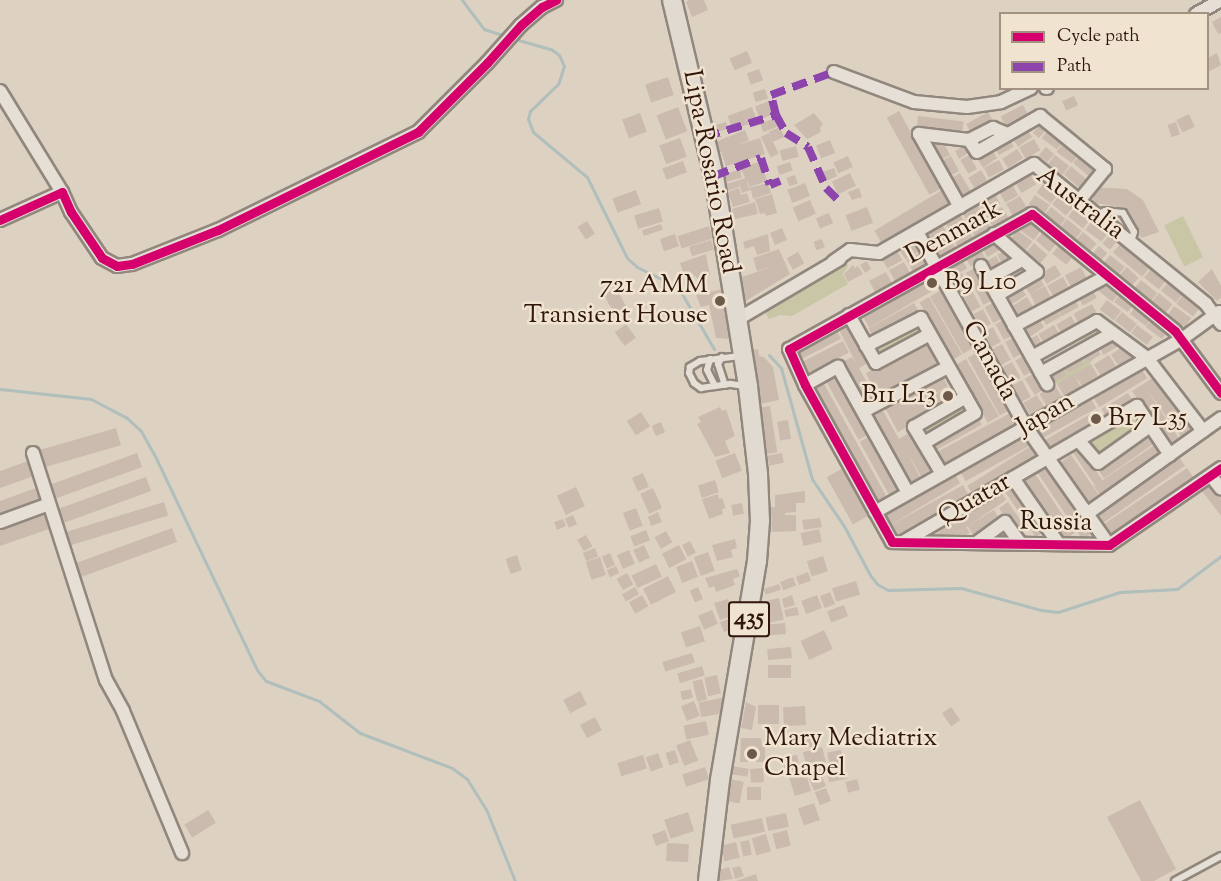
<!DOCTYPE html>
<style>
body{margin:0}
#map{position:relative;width:1221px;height:881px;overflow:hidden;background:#ddd2c2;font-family:"Sorts Mill Goudy",serif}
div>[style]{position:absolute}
.green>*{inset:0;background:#c9c6a5;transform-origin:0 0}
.stream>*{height:3px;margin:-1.5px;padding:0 1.5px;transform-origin:1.5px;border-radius:1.5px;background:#b0bebc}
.building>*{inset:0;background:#cbbbaf;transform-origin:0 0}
.roads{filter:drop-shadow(2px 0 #91877d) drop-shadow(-2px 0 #91877d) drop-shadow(0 2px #91877d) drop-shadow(0 -2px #91877d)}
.service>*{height:6px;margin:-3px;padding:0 3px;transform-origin:3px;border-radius:3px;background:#e5dfd6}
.minor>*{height:12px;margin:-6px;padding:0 6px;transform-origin:6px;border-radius:6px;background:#e5dfd6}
.primary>*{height:18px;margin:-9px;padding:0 9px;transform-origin:9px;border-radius:9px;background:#e0dad0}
.quiet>*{height:8px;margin-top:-4px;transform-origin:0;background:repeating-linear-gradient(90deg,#8e44ad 0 15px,transparent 0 23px)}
.cycleway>*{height:9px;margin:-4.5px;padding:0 4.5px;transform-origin:4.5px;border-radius:4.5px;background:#d6006c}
.dots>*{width:16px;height:16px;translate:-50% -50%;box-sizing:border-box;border:3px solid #f0e4d0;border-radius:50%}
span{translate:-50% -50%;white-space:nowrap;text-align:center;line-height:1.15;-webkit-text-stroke:5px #f0e4d0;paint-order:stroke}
.shield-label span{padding:2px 4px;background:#f0e4d0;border:2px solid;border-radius:4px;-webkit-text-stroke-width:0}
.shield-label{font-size:24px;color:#30160d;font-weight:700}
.street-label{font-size:26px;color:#30160d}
.poi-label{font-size:26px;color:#30160d}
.left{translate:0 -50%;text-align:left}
.right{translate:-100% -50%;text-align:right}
.legend{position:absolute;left:999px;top:12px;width:210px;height:78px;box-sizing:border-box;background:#f0e4d0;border:2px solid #a39282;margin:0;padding:8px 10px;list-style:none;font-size:18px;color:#30160d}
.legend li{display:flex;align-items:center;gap:12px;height:30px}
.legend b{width:30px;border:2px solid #a39282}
</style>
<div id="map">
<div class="green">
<div style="left:1183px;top:216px;width:46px;height:21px;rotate:64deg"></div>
<div style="clip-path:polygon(846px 262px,848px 266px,843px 274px,848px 284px,792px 316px,780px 315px,769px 319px,764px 311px)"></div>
<div style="left:921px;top:318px;width:18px;height:62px;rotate:61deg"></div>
<div style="left:1097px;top:321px;width:20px;height:74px;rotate:37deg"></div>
<div style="left:966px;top:397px;width:18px;height:60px;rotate:61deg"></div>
<div style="clip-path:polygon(1137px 406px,1150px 426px,1098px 463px,1079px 441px)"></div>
</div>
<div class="stream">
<div style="left:462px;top:0;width:36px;rotate:53deg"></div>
<div style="left:484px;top:29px;width:23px;rotate:18deg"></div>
<div style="left:515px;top:39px;width:37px;rotate:16deg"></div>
<div style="left:551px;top:49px;width:10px;rotate:37deg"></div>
<div style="left:559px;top:55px;width:12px;rotate:66deg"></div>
<div style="left:564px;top:66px;width:19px;rotate:108deg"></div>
<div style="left:558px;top:84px;width:39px;rotate:136deg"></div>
<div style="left:530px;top:111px;width:8px;rotate:104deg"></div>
<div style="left:528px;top:119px;width:14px;rotate:69deg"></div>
<div style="left:533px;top:132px;width:70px;rotate:39.8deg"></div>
<div style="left:587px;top:177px;width:90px;rotate:63.7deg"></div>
<div style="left:627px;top:258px;width:13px;rotate:42deg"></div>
<div style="left:637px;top:267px;width:46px;rotate:26deg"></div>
<div style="left:678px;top:287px;width:72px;rotate:59.9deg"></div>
<div style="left:769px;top:355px;width:18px;rotate:47deg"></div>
<div style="left:781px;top:368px;width:115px;rotate:74.4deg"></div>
<div style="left:812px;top:479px;width:57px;rotate:55.8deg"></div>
<div style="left:844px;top:526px;width:55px;rotate:62deg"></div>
<div style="left:870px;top:575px;width:11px;rotate:52deg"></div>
<div style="left:877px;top:584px;width:13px;rotate:29deg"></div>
<div style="left:888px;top:590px;width:73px;rotate:-1.6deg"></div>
<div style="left:961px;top:588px;width:83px;rotate:15.4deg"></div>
<div style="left:1041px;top:610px;width:17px;rotate:7deg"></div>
<div style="left:1058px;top:612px;width:65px;rotate:-17.9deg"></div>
<div style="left:1120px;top:592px;width:57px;rotate:-3deg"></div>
<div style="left:1177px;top:589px;width:55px;rotate:-36.9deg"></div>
<div style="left:0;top:389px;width:92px;rotate:6.3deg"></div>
<div style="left:91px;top:399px;width:41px;rotate:27.8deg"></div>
<div style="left:127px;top:418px;width:19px;rotate:43deg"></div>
<div style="left:141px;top:431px;width:26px;rotate:61deg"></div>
<div style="left:154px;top:454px;width:239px;rotate:64.5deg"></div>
<div style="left:257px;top:670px;width:14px;rotate:51deg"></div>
<div style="left:266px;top:681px;width:57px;rotate:20.7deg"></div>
<div style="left:319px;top:701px;width:52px;rotate:38deg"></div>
<div style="left:360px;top:733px;width:98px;rotate:20.8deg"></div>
<div style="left:452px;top:768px;width:19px;rotate:36deg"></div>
<div style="left:467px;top:779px;width:36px;rotate:58deg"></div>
<div style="left:486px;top:809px;width:78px;rotate:68.1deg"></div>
</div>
<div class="building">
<div style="clip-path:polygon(689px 0,704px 0,708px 10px,692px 17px,686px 2px)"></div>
<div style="clip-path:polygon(1221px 17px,1221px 33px,1218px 34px,1212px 22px)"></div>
<div style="left:747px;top:51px;width:13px;height:19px;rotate:67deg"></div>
<div style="clip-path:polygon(1217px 53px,1221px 65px,1208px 72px,1208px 58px)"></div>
<div style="left:759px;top:69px;width:12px;height:13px;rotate:70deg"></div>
<div style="left:668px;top:77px;width:19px;height:24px;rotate:72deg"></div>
<div style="left:765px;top:89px;width:10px;height:13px;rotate:73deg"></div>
<div style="left:1074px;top:96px;width:10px;height:13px;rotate:66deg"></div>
<div style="left:769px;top:101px;width:14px;height:15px;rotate:69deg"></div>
<div style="left:1023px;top:105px;width:11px;height:25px;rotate:63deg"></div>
<div style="left:678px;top:107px;width:26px;height:23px;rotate:69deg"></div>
<div style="left:752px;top:107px;width:15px;height:26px;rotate:70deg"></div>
<div style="left:899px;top:111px;width:88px;height:14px;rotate:61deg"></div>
<div style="left:988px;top:112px;width:10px;height:25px;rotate:61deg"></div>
<div style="left:640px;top:113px;width:20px;height:19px;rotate:70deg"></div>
<div style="clip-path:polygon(814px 113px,823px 124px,820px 128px,821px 132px,807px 139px,794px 125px)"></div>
<div style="left:1189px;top:114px;width:14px;height:14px;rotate:65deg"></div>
<div style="left:918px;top:116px;width:46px;height:11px;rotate:7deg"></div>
<div style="left:775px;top:118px;width:9px;height:16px;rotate:69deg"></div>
<div style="left:726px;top:122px;width:7px;height:17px;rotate:74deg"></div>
<div style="left:1176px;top:122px;width:13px;height:9px;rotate:72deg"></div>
<div style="clip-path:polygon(1040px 124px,1046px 130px,1039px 138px,1033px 133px)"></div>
<div style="left:780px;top:127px;width:11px;height:12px;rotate:68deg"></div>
<div style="left:1026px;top:128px;width:11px;height:17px;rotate:56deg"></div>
<div style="left:745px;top:130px;width:11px;height:32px;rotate:68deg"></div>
<div style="left:1047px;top:131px;width:19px;height:9px;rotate:36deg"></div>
<div style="left:769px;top:133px;width:23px;height:9px;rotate:65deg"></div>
<div style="left:680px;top:138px;width:20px;height:22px;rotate:70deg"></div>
<div style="left:760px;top:138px;width:17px;height:41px;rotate:73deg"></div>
<div style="left:1009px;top:138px;width:10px;height:17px;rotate:61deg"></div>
<div style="left:1034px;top:139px;width:13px;height:17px;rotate:61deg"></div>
<div style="left:830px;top:140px;width:14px;height:15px;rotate:69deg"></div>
<div style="left:942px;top:140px;width:17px;height:11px;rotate:62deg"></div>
<div style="left:1063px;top:143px;width:19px;height:11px;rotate:36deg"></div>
<div style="left:796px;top:146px;width:11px;height:17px;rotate:75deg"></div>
<div style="clip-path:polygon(964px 146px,968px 153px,959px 159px,955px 151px)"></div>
<div style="left:1046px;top:147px;width:11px;height:11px;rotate:41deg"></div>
<div style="left:991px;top:149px;width:11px;height:17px;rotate:56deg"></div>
<div style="left:1017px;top:149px;width:11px;height:18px;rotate:56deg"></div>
<div style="left:969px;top:155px;width:16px;height:10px;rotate:60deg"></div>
<div style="left:1055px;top:155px;width:18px;height:11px;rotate:38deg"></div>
<div style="left:848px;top:156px;width:12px;height:16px;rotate:66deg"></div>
<div style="left:951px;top:156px;width:17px;height:12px;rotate:62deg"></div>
<div style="left:1079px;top:156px;width:20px;height:9px;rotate:41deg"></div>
<div style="left:999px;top:160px;width:11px;height:17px;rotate:63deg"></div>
<div style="left:683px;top:161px;width:12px;height:22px;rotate:70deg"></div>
<div style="clip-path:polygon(761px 161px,767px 181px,750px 187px,740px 168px)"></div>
<div style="left:790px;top:162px;width:9px;height:14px;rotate:72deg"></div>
<div style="left:1071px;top:166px;width:20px;height:11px;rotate:41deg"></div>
<div style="clip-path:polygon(834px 168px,837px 176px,826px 181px,822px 172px)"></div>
<div style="left:740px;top:170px;width:8px;height:17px;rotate:76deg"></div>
<div style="left:981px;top:170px;width:12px;height:15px;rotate:59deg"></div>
<div style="left:850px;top:173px;width:14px;height:20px;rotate:65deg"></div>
<div style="left:960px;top:173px;width:21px;height:12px;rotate:59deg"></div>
<div style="left:1030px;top:174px;width:12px;height:17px;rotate:59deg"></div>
<div style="left:795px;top:175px;width:9px;height:9px;rotate:72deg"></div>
<div style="clip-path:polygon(746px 178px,749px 188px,768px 183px,771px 193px,753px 199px,751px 190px,742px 193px,739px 184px,739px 187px,728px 191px,726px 184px)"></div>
<div style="left:805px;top:183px;width:14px;height:19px;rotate:69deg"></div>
<div style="left:1044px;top:183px;width:18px;height:12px;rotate:38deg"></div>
<div style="left:1012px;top:184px;width:13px;height:15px;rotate:61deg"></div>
<div style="clip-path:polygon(1093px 187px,1127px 189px,1143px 200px,1159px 232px,1141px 238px,1133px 219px,1116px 206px,1093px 203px)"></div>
<div style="clip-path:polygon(739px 188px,741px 195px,747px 193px,750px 202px,733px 207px,728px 192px)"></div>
<div style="clip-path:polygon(859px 188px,862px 197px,852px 200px,848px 192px)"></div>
<div style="left:636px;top:190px;width:15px;height:25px;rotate:70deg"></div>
<div style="left:942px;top:190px;width:17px;height:79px;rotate:59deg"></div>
<div style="clip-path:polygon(772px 194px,777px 213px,766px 216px,765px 213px,760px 214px,755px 199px)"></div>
<div style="left:995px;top:194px;width:11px;height:18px;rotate:63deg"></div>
<div style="left:1035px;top:195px;width:18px;height:11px;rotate:34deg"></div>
<div style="left:1060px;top:195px;width:18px;height:12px;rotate:41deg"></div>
<div style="left:1020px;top:196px;width:14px;height:16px;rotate:60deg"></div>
<div style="left:810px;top:200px;width:15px;height:19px;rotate:67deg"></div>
<div style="clip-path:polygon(755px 202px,758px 214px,735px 219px,732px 209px)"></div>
<div style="left:977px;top:204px;width:12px;height:17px;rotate:59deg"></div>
<div style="left:867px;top:207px;width:17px;height:23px;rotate:69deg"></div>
<div style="left:1002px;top:207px;width:14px;height:18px;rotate:60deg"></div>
<div style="left:1051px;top:207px;width:19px;height:11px;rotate:39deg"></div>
<div style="left:659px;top:208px;width:14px;height:26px;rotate:73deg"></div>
<div style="left:1075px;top:208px;width:19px;height:11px;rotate:39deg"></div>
<div style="left:829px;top:213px;width:11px;height:14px;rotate:68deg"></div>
<div style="left:960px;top:214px;width:12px;height:17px;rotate:59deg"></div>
<div style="left:985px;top:217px;width:13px;height:18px;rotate:63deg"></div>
<div style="left:1067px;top:219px;width:19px;height:10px;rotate:39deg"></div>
<div style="left:1025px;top:220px;width:19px;height:11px;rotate:36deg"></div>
<div style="left:587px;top:221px;width:15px;height:11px;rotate:58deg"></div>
<div style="left:1092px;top:221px;width:20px;height:11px;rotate:37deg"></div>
<div style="left:661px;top:224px;width:6px;height:20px;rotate:72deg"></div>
<div style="left:942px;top:224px;width:10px;height:17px;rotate:61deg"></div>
<div style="left:709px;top:226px;width:13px;height:33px;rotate:72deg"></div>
<div style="left:967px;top:227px;width:14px;height:18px;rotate:60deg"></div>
<div style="left:782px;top:228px;width:13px;height:13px;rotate:67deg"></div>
<div style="left:1017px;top:230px;width:19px;height:11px;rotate:36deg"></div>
<div style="left:1043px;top:232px;width:18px;height:11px;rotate:41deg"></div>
<div style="left:1083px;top:232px;width:18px;height:11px;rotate:41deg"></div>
<div style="left:675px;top:234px;width:13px;height:16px;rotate:72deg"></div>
<div style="clip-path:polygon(768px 234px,770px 251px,757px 255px,754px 246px,745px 249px,743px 242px)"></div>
<div style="left:949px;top:235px;width:16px;height:18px;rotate:63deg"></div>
<div style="left:1109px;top:235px;width:10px;height:11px;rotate:37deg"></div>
<div style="left:996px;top:238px;width:12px;height:17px;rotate:59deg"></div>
<div style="left:822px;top:239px;width:9px;height:9px;rotate:72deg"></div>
<div style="left:914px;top:239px;width:13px;height:18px;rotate:58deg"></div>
<div style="left:711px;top:240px;width:10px;height:23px;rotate:73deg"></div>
<div style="left:1034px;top:243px;width:18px;height:11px;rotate:41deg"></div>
<div style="left:1120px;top:244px;width:38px;height:11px;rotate:40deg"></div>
<div style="left:1059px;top:245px;width:18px;height:11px;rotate:38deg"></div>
<div style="left:1099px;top:246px;width:11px;height:11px;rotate:41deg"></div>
<div style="left:979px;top:247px;width:13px;height:17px;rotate:61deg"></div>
<div style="clip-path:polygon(779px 249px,790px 274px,744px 302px,742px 277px,774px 266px,757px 271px,753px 258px)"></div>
<div style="left:896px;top:249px;width:13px;height:17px;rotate:61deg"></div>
<div style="left:1006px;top:250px;width:13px;height:10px;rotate:61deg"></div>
<div style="left:922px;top:251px;width:16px;height:18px;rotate:60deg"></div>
<div style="left:798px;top:252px;width:13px;height:13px;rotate:61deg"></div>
<div style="clip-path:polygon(706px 254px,710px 276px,697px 278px,692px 273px,683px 272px,680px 263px)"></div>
<div style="left:1110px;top:255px;width:19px;height:11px;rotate:39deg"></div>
<div style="left:996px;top:256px;width:13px;height:16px;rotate:61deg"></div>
<div style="left:961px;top:258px;width:12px;height:16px;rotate:59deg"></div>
<div style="clip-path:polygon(867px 261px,871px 269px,865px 273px,860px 265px)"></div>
<div style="left:904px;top:262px;width:15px;height:17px;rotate:62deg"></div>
<div style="clip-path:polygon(853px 265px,855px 268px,858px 266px,863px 274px,848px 282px,844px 274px)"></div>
<div style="left:1055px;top:265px;width:12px;height:17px;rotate:59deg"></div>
<div style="left:977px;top:267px;width:17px;height:13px;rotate:62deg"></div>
<div style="left:1081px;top:267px;width:13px;height:18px;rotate:63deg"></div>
<div style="left:1127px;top:267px;width:16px;height:11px;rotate:43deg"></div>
<div style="left:1151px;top:269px;width:19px;height:11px;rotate:39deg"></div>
<div style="clip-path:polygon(1212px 269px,1221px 286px,1221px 298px,1217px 301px,1198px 282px)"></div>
<div style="left:886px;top:272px;width:15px;height:19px;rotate:62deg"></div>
<div style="left:962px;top:273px;width:18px;height:11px;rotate:61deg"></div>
<div style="left:934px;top:274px;width:14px;height:83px;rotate:60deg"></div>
<div style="left:1038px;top:275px;width:12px;height:17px;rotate:59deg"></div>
<div style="left:1063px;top:277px;width:13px;height:18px;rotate:61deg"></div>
<div style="left:1141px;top:280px;width:21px;height:11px;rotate:39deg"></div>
<div style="left:986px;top:282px;width:19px;height:13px;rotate:62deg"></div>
<div style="left:1105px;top:282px;width:18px;height:11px;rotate:38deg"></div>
<div style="left:1168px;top:282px;width:19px;height:11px;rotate:39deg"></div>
<div style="left:1020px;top:285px;width:12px;height:17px;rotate:59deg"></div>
<div style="left:1045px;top:286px;width:13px;height:17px;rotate:63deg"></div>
<div style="left:616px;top:288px;width:23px;height:14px;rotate:61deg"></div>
<div style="clip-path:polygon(722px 289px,723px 295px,730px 339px,716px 338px,709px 305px,701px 307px,696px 295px)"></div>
<div style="left:943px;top:289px;width:66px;height:15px;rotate:60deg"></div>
<div style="left:1092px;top:289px;width:10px;height:16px;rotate:61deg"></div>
<div style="left:972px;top:291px;width:18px;height:10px;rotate:61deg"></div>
<div style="left:1159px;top:293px;width:18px;height:12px;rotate:41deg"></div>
<div style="left:1120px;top:294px;width:17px;height:10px;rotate:36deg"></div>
<div style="left:1183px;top:295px;width:21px;height:11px;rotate:37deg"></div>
<div style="left:929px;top:297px;width:66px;height:11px;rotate:60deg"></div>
<div style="left:1027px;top:297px;width:13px;height:17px;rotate:58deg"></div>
<div style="left:1074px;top:298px;width:10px;height:20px;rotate:61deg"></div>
<div style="left:1107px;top:300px;width:18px;height:12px;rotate:38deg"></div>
<div style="left:996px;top:301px;width:18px;height:13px;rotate:61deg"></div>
<div style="left:914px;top:303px;width:13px;height:52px;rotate:61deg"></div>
<div style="left:1092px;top:304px;width:15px;height:21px;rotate:62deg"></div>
<div style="left:1136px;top:306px;width:20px;height:10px;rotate:37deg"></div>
<div style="left:1174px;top:306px;width:21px;height:11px;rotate:35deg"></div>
<div style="left:1056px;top:308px;width:10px;height:17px;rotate:61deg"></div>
<div style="left:983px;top:309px;width:17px;height:11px;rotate:62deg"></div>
<div style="left:1122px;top:312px;width:19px;height:11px;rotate:39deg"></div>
<div style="left:1071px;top:316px;width:14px;height:17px;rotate:60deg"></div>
<div style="left:1038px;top:318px;width:11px;height:18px;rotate:56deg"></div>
<div style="left:1005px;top:319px;width:18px;height:11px;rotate:61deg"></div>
<div style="left:1152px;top:319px;width:20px;height:10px;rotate:37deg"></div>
<div style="clip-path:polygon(850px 322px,871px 361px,859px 368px,876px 398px,866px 404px,842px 362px,852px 357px,856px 363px,838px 328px)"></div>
<div style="left:626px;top:324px;width:17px;height:14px;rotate:54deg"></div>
<div style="left:1054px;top:325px;width:14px;height:18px;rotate:60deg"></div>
<div style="left:1137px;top:325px;width:20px;height:10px;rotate:37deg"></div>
<div style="left:993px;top:327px;width:17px;height:11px;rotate:62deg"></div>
<div style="left:836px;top:329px;width:11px;height:46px;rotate:63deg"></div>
<div style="left:1037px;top:335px;width:14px;height:8px;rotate:60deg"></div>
<div style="left:1112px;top:336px;width:12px;height:17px;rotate:59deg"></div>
<div style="left:1015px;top:337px;width:18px;height:11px;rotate:63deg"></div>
<div style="left:926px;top:340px;width:13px;height:69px;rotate:61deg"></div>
<div style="left:843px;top:341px;width:13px;height:46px;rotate:63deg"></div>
<div style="left:1002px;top:344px;width:18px;height:11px;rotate:61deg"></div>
<div style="left:1125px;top:345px;width:14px;height:17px;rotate:56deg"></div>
<div style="left:1096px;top:346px;width:10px;height:16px;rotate:61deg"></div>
<div style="clip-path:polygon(758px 349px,759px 356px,764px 357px,773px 367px,779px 400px,761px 404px,752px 350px)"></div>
<div style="left:933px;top:351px;width:15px;height:70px;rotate:62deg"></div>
<div style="left:980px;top:351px;width:66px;height:14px;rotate:61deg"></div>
<div style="left:1025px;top:355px;width:18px;height:11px;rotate:61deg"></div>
<div style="left:1109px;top:355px;width:13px;height:18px;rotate:58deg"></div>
<div style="left:1079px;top:356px;width:10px;height:17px;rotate:61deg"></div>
<div style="left:966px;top:359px;width:66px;height:13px;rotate:60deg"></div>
<div style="left:1012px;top:362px;width:18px;height:11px;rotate:61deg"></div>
<div style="left:1091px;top:364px;width:14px;height:19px;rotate:60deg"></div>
<div style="clip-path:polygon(1061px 366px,1066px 376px,1051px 383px,1047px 374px)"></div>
<div style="left:1141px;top:368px;width:12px;height:56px;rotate:59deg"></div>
<div style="left:1034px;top:373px;width:19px;height:11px;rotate:58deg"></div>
<div style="left:837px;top:374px;width:68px;height:13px;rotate:61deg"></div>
<div style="clip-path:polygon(941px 374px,948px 386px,911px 408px,948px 387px,956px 400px,898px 432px,884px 406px)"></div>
<div style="left:1073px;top:374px;width:15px;height:19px;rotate:58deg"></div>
<div style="clip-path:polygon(1154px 377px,1192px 430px,1182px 438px,1147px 390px,1180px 440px,1170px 447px,1132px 391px)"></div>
<div style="left:1022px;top:380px;width:19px;height:11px;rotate:62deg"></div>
<div style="left:823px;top:382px;width:133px;height:13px;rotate:61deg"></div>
<div style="left:1055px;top:385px;width:14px;height:18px;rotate:60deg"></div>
<div style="left:1128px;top:393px;width:12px;height:31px;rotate:59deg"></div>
<div style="left:1037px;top:395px;width:14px;height:16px;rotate:60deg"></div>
<div style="left:1090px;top:397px;width:13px;height:61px;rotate:61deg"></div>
<div style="left:770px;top:406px;width:47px;height:10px;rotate:81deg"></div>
<div style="clip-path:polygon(720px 407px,722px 411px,726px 409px,735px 436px,725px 441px,730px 453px,715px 457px,697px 424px,701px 422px,698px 417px)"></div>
<div style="clip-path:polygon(882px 409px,899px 439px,912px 431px,935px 471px,922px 478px,907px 452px,921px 479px,910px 485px,871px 415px)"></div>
<div style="left:1097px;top:410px;width:14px;height:60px;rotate:60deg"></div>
<div style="left:641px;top:412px;width:17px;height:17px;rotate:57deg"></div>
<div style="left:1012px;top:412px;width:15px;height:84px;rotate:62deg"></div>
<div style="left:977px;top:416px;width:10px;height:52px;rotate:61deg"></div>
<div style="left:788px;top:420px;width:19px;height:11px;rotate:81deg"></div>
<div style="left:661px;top:422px;width:11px;height:10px;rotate:68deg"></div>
<div style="left:116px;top:428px;width:18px;height:83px;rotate:74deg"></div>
<div style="left:1148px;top:433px;width:12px;height:62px;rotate:55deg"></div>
<div style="left:1024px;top:434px;width:13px;height:74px;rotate:61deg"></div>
<div style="left:872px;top:435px;width:63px;height:14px;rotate:61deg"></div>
<div style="left:1156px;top:444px;width:11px;height:75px;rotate:56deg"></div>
<div style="left:1031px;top:446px;width:13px;height:75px;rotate:58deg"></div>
<div style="left:1080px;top:447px;width:40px;height:9px;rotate:56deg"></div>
<div style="left:137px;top:453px;width:15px;height:94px;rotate:70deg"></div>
<div style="left:735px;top:453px;width:19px;height:21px;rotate:69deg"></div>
<div style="left:782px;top:453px;width:10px;height:15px;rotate:79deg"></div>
<div style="left:1071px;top:455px;width:51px;height:14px;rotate:55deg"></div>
<div style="left:1178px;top:456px;width:12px;height:99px;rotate:55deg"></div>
<div style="clip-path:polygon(28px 461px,34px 476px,0 488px,0 471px)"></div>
<div style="left:1048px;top:465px;width:81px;height:13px;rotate:56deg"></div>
<div style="left:845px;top:467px;width:54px;height:21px;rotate:61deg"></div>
<div style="left:1187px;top:468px;width:14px;height:100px;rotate:56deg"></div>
<div style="left:643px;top:473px;width:15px;height:12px;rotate:67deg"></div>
<div style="left:954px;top:473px;width:12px;height:81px;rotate:59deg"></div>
<div style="left:1035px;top:474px;width:71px;height:13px;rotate:56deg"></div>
<div style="left:146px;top:477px;width:15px;height:93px;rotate:70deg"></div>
<div style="left:715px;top:480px;width:13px;height:18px;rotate:72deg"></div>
<div style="left:963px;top:485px;width:13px;height:81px;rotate:61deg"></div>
<div style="left:1015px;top:485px;width:55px;height:12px;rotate:56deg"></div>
<div style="clip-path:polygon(1210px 485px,1221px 498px,1221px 516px,1202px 491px)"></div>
<div style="left:576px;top:487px;width:21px;height:21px;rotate:65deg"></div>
<div style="clip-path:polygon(36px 488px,41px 503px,0 517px,0 501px)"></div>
<div style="left:653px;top:488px;width:22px;height:14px;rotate:66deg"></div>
<div style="clip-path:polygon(805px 491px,805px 503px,796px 503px,796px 512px,785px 513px,785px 515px,796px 515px,796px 531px,772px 532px,771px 507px,775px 507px,775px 495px)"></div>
<div style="left:1000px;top:491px;width:11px;height:78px;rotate:56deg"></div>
<div style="clip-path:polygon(718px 494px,719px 499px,722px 498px,726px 508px,722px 509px,723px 514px,709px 519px,702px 499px)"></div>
<div style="left:164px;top:502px;width:14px;height:106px;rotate:73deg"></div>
<div style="left:1008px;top:502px;width:32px;height:11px;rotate:56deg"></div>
<div style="left:742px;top:503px;width:11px;height:11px;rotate:80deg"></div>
<div style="left:636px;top:508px;width:19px;height:14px;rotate:69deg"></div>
<div style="left:994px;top:510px;width:12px;height:31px;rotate:59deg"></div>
<div style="clip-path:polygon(658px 512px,662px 522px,651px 526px,648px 517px)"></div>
<div style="clip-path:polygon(47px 514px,52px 528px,0 546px,0 529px)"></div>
<div style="left:573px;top:515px;width:10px;height:9px;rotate:66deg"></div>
<div style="clip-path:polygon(820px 518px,822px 527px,804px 530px,802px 520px)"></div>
<div style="clip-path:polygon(563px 519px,566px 526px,557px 530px,554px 522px)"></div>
<div style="left:966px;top:527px;width:7px;height:12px;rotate:56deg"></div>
<div style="left:172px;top:528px;width:15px;height:105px;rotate:70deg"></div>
<div style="left:819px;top:529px;width:13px;height:19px;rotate:77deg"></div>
<div style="left:646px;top:530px;width:11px;height:17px;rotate:68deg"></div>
<div style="left:666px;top:531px;width:13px;height:13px;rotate:61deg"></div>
<div style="left:586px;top:535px;width:13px;height:10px;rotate:61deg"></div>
<div style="clip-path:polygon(735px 539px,737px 548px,731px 550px,733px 557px,717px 561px,712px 545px)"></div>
<div style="left:690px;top:541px;width:13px;height:9px;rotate:63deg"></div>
<div style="left:644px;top:545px;width:14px;height:12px;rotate:65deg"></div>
<div style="left:679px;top:545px;width:16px;height:19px;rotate:63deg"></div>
<div style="left:595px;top:548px;width:9px;height:13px;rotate:69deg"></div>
<div style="left:629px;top:550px;width:15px;height:13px;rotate:67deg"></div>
<div style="left:708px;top:552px;width:20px;height:15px;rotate:70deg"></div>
<div style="left:610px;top:553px;width:13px;height:9px;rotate:67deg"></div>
<div style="left:517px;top:555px;width:16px;height:12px;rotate:72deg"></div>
<div style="left:823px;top:556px;width:16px;height:17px;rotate:72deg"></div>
<div style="left:600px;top:557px;width:19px;height:15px;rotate:72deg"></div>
<div style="left:692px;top:561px;width:17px;height:17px;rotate:69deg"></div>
<div style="left:656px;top:564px;width:14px;height:27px;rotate:65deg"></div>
<div style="left:616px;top:566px;width:8px;height:10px;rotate:67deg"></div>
<div style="clip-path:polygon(737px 569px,740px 576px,733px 579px,735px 585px,716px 592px,714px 586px,709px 588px,705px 578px)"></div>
<div style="left:808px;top:572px;width:9px;height:13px;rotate:69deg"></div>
<div style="left:627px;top:573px;width:13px;height:12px;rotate:61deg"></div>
<div style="left:668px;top:576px;width:18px;height:28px;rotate:63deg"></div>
<div style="left:793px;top:577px;width:9px;height:14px;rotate:69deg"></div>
<div style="left:856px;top:581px;width:14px;height:25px;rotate:73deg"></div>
<div style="left:779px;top:584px;width:6px;height:16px;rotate:72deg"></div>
<div style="left:635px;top:587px;width:8px;height:15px;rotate:60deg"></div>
<div style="left:698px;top:587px;width:13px;height:9px;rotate:67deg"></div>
<div style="left:830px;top:592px;width:13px;height:11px;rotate:67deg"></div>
<div style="left:642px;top:595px;width:13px;height:15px;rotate:61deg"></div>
<div style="clip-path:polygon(792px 595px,795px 605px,784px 608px,782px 599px)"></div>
<div style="left:817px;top:595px;width:14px;height:17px;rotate:69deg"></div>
<div style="left:779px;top:598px;width:22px;height:20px;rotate:77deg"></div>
<div style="clip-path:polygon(728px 599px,735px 615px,720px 620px,714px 603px)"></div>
<div style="left:844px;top:605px;width:12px;height:18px;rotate:70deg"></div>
<div style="clip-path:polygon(797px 607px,799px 615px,786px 617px,784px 610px)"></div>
<div style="left:712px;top:610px;width:15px;height:15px;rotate:67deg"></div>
<div style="clip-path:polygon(734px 617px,734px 629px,724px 632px,720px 622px)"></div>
<div style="left:785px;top:623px;width:11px;height:30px;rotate:85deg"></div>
<div style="left:700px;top:626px;width:16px;height:20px;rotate:72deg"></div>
<div style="left:824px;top:630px;width:21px;height:26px;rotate:65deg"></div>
<div style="left:791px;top:647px;width:11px;height:24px;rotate:85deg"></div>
<div style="left:692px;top:653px;width:10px;height:31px;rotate:73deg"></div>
<div style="left:768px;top:665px;width:23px;height:13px"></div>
<div style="left:702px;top:666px;width:10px;height:26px;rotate:73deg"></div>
<div style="left:717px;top:675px;width:19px;height:13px;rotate:78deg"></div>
<div style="left:702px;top:679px;width:21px;height:10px;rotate:76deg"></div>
<div style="left:691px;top:689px;width:9px;height:11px;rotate:77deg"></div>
<div style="left:580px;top:691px;width:15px;height:19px;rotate:62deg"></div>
<div style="left:722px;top:698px;width:15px;height:24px;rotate:79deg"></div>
<div style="left:694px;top:701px;width:16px;height:14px;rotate:68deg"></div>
<div style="clip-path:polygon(746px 702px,756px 707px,752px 730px,741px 728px)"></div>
<div style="left:758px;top:705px;width:21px;height:19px"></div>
<div style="left:805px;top:706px;width:19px;height:22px;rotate:87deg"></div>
<div style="left:951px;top:707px;width:16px;height:11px;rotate:55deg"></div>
<div style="left:595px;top:717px;width:15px;height:17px;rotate:62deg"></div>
<div style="left:706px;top:721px;width:14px;height:23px;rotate:78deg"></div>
<div style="left:817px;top:731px;width:15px;height:15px;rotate:82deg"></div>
<div style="clip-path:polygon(741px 738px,761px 738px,762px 746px,765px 746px,765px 762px,740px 762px)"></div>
<div style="left:690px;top:740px;width:22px;height:15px;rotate:68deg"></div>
<div style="left:822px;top:747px;width:16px;height:20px;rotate:75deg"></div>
<div style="left:675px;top:750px;width:13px;height:10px;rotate:72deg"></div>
<div style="left:841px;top:750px;width:17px;height:14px;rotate:80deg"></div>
<div style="left:658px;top:753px;width:15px;height:13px;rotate:70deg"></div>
<div style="left:643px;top:755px;width:14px;height:27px;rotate:73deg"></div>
<div style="left:797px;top:755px;width:14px;height:15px;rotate:78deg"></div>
<div style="left:731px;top:766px;width:18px;height:8px;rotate:9deg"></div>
<div style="left:705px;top:767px;width:13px;height:24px;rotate:72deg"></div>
<div style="left:763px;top:768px;width:14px;height:13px;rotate:86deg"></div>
<div style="left:845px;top:769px;width:10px;height:18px;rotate:79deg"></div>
<div style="left:805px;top:771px;width:21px;height:17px;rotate:73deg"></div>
<div style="left:821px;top:774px;width:13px;height:13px;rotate:67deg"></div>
<div style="left:729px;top:779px;width:15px;height:22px;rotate:11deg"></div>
<div style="left:857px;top:779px;width:11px;height:12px;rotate:75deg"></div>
<div style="left:747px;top:787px;width:14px;height:13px"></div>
<div style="left:826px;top:788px;width:14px;height:12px;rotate:69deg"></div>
<div style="clip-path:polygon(1140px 800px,1176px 869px,1154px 881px,1141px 881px,1107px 817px)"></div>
<div style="left:814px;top:803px;width:18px;height:17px;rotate:71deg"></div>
<div style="left:208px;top:810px;width:15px;height:28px;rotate:58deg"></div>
<div style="left:688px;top:812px;width:20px;height:25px;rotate:72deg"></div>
<div style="left:786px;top:813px;width:14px;height:21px;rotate:78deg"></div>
<div style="left:762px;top:818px;width:14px;height:32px;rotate:78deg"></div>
<div style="left:665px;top:830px;width:12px;height:14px;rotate:70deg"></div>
<div style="left:787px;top:830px;width:16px;height:15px;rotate:76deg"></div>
<div style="left:766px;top:834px;width:18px;height:15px;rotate:74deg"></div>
<div style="left:749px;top:840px;width:15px;height:9px;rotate:79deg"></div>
<div style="left:736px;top:842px;width:16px;height:16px;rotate:76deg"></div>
<div style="left:667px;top:843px;width:22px;height:18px;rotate:3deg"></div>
<div style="clip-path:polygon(740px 866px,744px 876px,735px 879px,732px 868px)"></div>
<div style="clip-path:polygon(729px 867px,733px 879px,719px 881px,716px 871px)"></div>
<div style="clip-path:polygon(756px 874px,758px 881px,736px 881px)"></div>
</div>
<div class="roads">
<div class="service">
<div style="left:1097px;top:215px;width:9px;rotate:-27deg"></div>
<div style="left:1105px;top:211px;width:18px;rotate:6deg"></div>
<div style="left:1123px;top:213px;width:22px;rotate:60deg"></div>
<div style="left:1134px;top:232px;width:10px;rotate:107deg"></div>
<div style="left:740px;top:356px;width:40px;rotate:172.9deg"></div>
<div style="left:700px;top:361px;width:12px;rotate:149deg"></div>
<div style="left:690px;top:367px;width:6px;rotate:99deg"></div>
<div style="left:689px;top:373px;width:11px;rotate:63deg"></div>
<div style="left:694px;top:383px;width:9px;rotate:36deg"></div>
<div style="left:701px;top:388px;width:30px;rotate:-8deg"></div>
<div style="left:731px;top:384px;width:14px;rotate:8deg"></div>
<div style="left:722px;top:357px;width:8px;rotate:120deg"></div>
<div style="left:718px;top:364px;width:22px;rotate:72deg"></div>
<div style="left:710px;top:359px;width:11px;rotate:105deg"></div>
<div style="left:707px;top:370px;width:18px;rotate:63deg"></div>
<div style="left:1175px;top:881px;width:52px;rotate:-28.5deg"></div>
</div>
<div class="minor">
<div style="left:1196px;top:14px;width:29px;rotate:-29deg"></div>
<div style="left:834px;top:72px;width:85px;rotate:20.6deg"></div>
<div style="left:914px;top:102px;width:53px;rotate:5.4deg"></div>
<div style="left:967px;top:107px;width:34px;rotate:-8deg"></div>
<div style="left:1001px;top:102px;width:33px;rotate:-25deg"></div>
<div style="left:1046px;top:88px;width:1px"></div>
<div style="left:0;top:91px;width:119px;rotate:58.5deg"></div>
<div style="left:969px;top:140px;width:14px;rotate:56deg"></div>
<div style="left:977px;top:152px;width:73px;rotate:-29.7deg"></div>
<div style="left:1040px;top:116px;width:84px;rotate:39.2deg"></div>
<div style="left:1105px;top:169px;width:41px;rotate:129.1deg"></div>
<div style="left:960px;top:207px;width:84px;rotate:-119.3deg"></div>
<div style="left:919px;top:134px;width:50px;rotate:6.8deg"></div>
<div style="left:969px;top:140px;width:27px;rotate:-27deg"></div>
<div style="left:993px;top:128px;width:15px;rotate:23deg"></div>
<div style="left:0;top:220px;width:68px;rotate:-24.3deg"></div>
<div style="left:62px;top:192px;width:22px;rotate:66deg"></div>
<div style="left:71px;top:212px;width:55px;rotate:56deg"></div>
<div style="left:102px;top:258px;width:17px;rotate:28deg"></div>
<div style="left:117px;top:266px;width:15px;rotate:-8deg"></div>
<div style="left:132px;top:264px;width:92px;rotate:-21.6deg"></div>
<div style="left:218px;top:230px;width:223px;rotate:-26.1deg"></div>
<div style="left:418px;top:132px;width:98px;rotate:-45deg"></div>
<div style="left:487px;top:63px;width:51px;rotate:-48.2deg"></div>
<div style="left:521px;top:25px;width:28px;rotate:-41deg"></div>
<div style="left:542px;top:7px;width:16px;rotate:-27deg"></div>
<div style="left:917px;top:232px;width:223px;rotate:60.8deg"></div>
<div style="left:1026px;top:427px;width:144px;rotate:54.9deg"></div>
<div style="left:994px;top:234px;width:57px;rotate:41.5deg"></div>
<div style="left:1037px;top:272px;width:46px;rotate:150.1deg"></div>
<div style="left:1022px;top:260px;width:39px;rotate:151deg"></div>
<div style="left:988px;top:279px;width:108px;rotate:60.6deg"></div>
<div style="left:1041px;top:373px;width:82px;rotate:-29.1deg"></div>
<div style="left:833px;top:262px;width:21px;rotate:-35deg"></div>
<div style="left:850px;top:250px;width:29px;rotate:6deg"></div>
<div style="left:879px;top:253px;width:179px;rotate:-29.9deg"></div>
<div style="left:1034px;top:164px;width:222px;rotate:39.1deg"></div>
<div style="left:1206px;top:304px;width:25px;rotate:53deg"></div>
<div style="left:981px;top:266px;width:15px;rotate:62deg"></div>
<div style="left:849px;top:315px;width:55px;rotate:60.6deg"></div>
<div style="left:876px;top:363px;width:61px;rotate:-28.2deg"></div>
<div style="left:738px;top:319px;width:118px;rotate:-30.5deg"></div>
<div style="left:1014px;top:326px;width:103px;rotate:-28.3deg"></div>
<div style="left:866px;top:346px;width:62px;rotate:-27deg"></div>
<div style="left:921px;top:318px;width:109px;rotate:60.4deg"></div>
<div style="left:975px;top:413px;width:59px;rotate:149.5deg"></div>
<div style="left:1032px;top:357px;width:74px;rotate:-29deg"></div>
<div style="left:1097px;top:321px;width:62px;rotate:36.5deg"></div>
<div style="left:1147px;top:358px;width:92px;rotate:52.5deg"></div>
<div style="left:1041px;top:373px;width:13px;rotate:61deg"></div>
<div style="left:805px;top:385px;width:38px;rotate:-29deg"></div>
<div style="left:838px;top:367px;width:144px;rotate:60.9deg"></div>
<div style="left:1221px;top:393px;width:77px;rotate:-126.6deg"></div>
<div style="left:1175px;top:331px;width:185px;rotate:-140.7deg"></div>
<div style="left:1032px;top:214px;width:278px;rotate:150.9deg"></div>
<div style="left:789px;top:349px;width:39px;rotate:66deg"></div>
<div style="left:805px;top:385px;width:179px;rotate:61deg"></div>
<div style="left:892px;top:542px;width:217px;rotate:0.8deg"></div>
<div style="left:1109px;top:545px;width:136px;rotate:-34.5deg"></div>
<div style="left:864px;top:411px;width:95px;rotate:-27.6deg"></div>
<div style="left:1079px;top:441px;width:29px;rotate:49deg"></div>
<div style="left:1098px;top:463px;width:64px;rotate:-35.4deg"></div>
<div style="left:33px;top:453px;width:238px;rotate:72.2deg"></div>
<div style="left:106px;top:680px;width:35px;rotate:61deg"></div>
<div style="left:123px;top:711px;width:154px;rotate:67.4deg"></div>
<div style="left:942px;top:474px;width:55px;rotate:-120.8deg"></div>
<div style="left:914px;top:427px;width:60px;rotate:-30deg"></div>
<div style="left:1211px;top:476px;width:16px;rotate:52deg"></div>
<div style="left:1013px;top:478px;width:79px;rotate:55.3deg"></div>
<div style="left:875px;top:512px;width:352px;rotate:-29.4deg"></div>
<div style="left:1182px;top:339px;width:46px;rotate:-36.1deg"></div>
<div style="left:1088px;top:513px;width:163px;rotate:-35.5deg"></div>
<div style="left:0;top:522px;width:52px;rotate:-20.2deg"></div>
<div style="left:903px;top:542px;width:271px;rotate:-30.2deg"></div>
<div style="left:1137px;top:406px;width:59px;rotate:56deg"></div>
<div style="left:976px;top:543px;width:36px;rotate:-36deg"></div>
<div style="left:1005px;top:522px;width:26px;rotate:54deg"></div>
</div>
<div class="primary">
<div style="left:672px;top:0;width:181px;rotate:76.6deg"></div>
<div style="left:714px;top:176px;width:214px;rotate:80.8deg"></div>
<div style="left:748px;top:387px;width:88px;rotate:83.4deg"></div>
<div style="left:758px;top:474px;width:47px;rotate:87.6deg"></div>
<div style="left:760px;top:521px;width:40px;rotate:94.3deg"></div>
<div style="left:757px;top:561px;width:222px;rotate:99.6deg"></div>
<div style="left:720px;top:780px;width:102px;rotate:96.8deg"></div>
</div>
</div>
<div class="quiet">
<div style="left:776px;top:115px;width:21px;rotate:61deg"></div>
<div style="left:786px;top:133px;width:26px;rotate:32deg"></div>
<div style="left:808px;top:147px;width:45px;rotate:66.3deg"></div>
<div style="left:826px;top:188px;width:20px;rotate:45deg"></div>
<div style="left:705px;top:137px;width:74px;rotate:-17.2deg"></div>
<div style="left:776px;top:115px;width:21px;rotate:-104deg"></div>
<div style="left:771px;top:95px;width:67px;rotate:-20.1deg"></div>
<div style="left:714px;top:176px;width:50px;rotate:-21deg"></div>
<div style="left:761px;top:158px;width:28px;rotate:72deg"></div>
<div style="left:770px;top:185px;width:11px;rotate:-22deg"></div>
</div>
<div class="cycleway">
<div style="left:0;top:220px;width:68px;rotate:-24.3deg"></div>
<div style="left:62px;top:192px;width:22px;rotate:66deg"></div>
<div style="left:71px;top:212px;width:55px;rotate:56deg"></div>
<div style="left:102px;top:258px;width:17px;rotate:28deg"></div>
<div style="left:117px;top:266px;width:15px;rotate:-8deg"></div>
<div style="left:132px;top:264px;width:92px;rotate:-21.6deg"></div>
<div style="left:218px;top:230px;width:223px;rotate:-26.1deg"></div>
<div style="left:418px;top:132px;width:98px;rotate:-45deg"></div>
<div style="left:487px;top:63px;width:51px;rotate:-48.2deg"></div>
<div style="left:521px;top:25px;width:28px;rotate:-41deg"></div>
<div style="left:542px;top:7px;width:16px;rotate:-27deg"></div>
<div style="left:1221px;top:393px;width:77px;rotate:-126.6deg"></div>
<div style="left:1175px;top:331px;width:185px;rotate:-140.7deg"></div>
<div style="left:1032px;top:214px;width:278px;rotate:150.9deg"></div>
<div style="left:789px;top:349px;width:39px;rotate:66deg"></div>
<div style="left:805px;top:385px;width:179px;rotate:61deg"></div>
<div style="left:892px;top:542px;width:217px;rotate:0.8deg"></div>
<div style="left:1109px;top:545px;width:136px;rotate:-34.5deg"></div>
</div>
<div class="dots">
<div style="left:932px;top:283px;background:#6d584c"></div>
<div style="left:720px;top:301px;background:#6d584c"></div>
<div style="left:948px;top:396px;background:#6d584c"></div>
<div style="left:1096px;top:419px;background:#6d584c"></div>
<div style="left:752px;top:754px;background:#6d584c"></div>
</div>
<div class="shield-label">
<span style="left:749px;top:619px">435</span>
</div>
<div class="street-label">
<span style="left:710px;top:172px;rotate:79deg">Lipa-Rosario Road</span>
<span style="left:1080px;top:204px;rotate:37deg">Australia</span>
<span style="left:954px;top:233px;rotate:-29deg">Denmark</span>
<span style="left:989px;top:361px;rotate:61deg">Canada</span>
<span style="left:1046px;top:415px;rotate:-30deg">Japan</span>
<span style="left:975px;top:500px;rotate:-30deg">Quatar</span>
<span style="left:1056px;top:523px;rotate:1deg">Russia</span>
</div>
<div class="poi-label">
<span class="left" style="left:944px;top:283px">B9 L10</span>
<span class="right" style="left:708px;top:301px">721 AMM<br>Transient House</span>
<span class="right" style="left:936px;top:396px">B11 L13</span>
<span class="left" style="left:1108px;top:419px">B17 L35</span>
<span class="left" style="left:764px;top:754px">Mary Mediatrix<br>Chapel</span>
</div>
<ul class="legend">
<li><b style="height:8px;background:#d6006c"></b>Cycle path</li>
<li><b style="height:8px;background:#8e44ad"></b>Path</li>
</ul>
</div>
